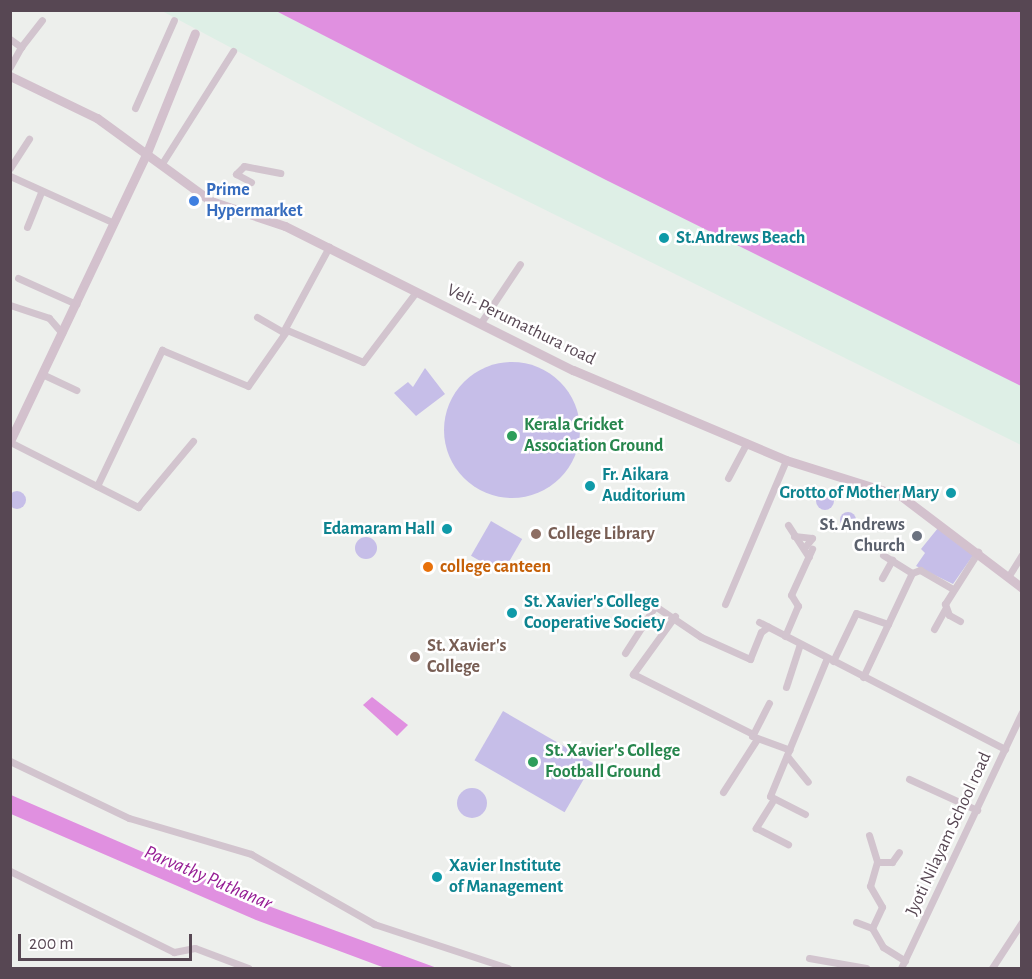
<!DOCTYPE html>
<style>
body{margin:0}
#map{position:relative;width:1032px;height:979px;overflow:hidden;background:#edefec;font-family:"Alegreya Sans",sans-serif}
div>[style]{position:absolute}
.green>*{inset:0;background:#c6bee8;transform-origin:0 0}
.round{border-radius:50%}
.sand>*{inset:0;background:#deefe6}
.water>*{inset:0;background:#e090e0}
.street>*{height:7px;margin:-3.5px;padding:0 3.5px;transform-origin:3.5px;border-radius:3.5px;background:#d2c4ce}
.secondary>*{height:9px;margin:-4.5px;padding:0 4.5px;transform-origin:4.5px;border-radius:4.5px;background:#d3c1cd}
.dots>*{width:16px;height:16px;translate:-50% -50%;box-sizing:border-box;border:3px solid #fff;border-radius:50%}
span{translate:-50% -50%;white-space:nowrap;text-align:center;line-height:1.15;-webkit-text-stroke:5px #fff;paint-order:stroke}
.shop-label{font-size:18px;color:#366cbe;font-weight:700}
.left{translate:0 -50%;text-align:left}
.culture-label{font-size:18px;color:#0d838f;font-weight:700}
.right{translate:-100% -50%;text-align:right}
.street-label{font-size:18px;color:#574753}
.leisure-label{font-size:18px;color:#27864d;font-weight:700}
.worship-label{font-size:18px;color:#5b616d;font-weight:700}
.education-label{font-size:18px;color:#785e54;font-weight:700}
.food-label{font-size:18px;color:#c56008;font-weight:700}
.water-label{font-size:20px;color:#951c94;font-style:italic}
.frame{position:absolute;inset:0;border:12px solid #574753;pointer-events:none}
.scale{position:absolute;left:18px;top:934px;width:174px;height:27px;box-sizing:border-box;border:3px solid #574753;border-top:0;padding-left:8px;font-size:18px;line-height:21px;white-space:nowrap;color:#574753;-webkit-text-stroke:4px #fff;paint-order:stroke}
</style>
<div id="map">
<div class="green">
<div class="round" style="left:444px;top:362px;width:136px;height:136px"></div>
<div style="clip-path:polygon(425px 368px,445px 394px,416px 416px,394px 393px,408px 382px,413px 387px)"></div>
<div class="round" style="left:8px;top:491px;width:18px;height:18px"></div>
<div class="round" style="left:816px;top:492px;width:18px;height:18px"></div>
<div class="round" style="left:840px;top:512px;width:16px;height:16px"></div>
<div style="left:491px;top:521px;width:36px;height:40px;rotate:30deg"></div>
<div style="clip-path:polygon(938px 528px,974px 554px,953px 584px,916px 566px,925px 553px,921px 549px)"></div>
<div class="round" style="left:355px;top:537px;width:22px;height:22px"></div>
<div style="left:503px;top:711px;width:104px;height:57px;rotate:30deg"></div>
<div class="round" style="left:457px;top:788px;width:30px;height:30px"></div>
</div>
<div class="sand">
<div style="clip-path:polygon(162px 11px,276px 11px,1010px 379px,1021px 386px,1021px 445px,416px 146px)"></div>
</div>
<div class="water">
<div style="clip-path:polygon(276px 11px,1021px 11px,1021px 386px,604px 179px)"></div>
<div style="clip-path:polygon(372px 697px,408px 725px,397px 736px,363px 705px)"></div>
<div style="clip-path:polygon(11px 795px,263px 904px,437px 968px,385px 968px,256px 920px,11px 814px)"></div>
</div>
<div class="street">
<div style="left:10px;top:39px;width:14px;rotate:36deg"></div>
<div style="left:21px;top:47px;width:23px;rotate:119deg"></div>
<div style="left:21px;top:47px;width:34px;rotate:-52deg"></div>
<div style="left:135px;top:108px;width:96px;rotate:-66.1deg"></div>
<div style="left:161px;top:165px;width:135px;rotate:-57.7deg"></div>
<div style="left:10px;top:168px;width:35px;rotate:-57deg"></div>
<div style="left:10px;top:176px;width:114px;rotate:24.3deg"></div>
<div style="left:251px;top:182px;width:17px;rotate:-152deg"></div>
<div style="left:236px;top:174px;width:11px;rotate:-45deg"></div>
<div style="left:244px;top:166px;width:37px;rotate:11deg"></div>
<div style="left:27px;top:227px;width:38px;rotate:-68deg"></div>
<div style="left:18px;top:278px;width:64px;rotate:24.1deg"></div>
<div style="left:10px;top:305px;width:41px;rotate:18.4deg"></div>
<div style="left:49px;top:318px;width:20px;rotate:49deg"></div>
<div style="left:257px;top:317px;width:30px;rotate:30deg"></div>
<div style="left:283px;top:332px;width:97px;rotate:-61.6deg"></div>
<div style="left:480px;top:324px;width:72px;rotate:-56.3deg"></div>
<div style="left:42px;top:374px;width:38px;rotate:25deg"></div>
<div style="left:10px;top:442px;width:144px;rotate:26.9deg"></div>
<div style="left:138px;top:507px;width:86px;rotate:-50.2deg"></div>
<div style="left:728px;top:478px;width:40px;rotate:-62deg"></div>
<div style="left:97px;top:486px;width:151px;rotate:-64.5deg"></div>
<div style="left:162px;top:350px;width:93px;rotate:22.7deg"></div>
<div style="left:248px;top:386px;width:68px;rotate:-55.1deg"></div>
<div style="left:287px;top:330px;width:82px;rotate:22.8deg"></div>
<div style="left:363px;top:362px;width:88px;rotate:-52.9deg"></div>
<div style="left:788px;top:525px;width:38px;rotate:57deg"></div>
<div style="left:794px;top:536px;width:18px;rotate:6deg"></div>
<div style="left:812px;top:538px;width:11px;rotate:128deg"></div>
<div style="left:883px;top:555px;width:34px;rotate:32deg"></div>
<div style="left:1008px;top:577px;width:26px;rotate:-58deg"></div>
<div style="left:882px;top:578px;width:21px;rotate:-61deg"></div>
<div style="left:642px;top:601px;width:14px;rotate:21deg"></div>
<div style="left:725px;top:604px;width:156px;rotate:-67deg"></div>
<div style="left:675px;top:616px;width:72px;rotate:125.9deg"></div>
<div style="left:633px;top:674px;width:132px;rotate:26.6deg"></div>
<div style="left:960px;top:621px;width:13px;rotate:-151deg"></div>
<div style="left:949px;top:615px;width:12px;rotate:-110deg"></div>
<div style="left:945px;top:604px;width:62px;rotate:-57.6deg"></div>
<div style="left:759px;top:622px;width:277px;rotate:27.3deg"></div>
<div style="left:934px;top:629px;width:23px;rotate:-61deg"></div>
<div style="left:785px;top:636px;width:33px;rotate:-67deg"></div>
<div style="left:798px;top:606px;width:13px;rotate:-122deg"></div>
<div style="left:791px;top:595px;width:51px;rotate:-65.5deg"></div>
<div style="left:625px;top:653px;width:56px;rotate:-57.4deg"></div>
<div style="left:655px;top:606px;width:55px;rotate:34deg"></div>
<div style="left:701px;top:637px;width:54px;rotate:24.2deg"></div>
<div style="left:750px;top:659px;width:29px;rotate:-68deg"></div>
<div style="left:761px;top:632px;width:9px;rotate:-36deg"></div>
<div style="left:833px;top:661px;width:53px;rotate:-64.4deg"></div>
<div style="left:856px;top:613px;width:34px;rotate:19deg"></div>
<div style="left:863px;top:677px;width:115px;rotate:-64.8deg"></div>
<div style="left:912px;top:573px;width:9px;rotate:-21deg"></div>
<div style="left:920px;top:570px;width:38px;rotate:30deg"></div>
<div style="left:786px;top:687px;width:45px;rotate:-72deg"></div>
<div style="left:769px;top:703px;width:37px;rotate:117deg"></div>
<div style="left:752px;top:736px;width:40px;rotate:20.2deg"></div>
<div style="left:787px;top:756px;width:33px;rotate:51deg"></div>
<div style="left:10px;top:761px;width:132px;rotate:25.6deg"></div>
<div style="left:129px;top:818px;width:127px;rotate:16.4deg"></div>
<div style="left:251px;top:854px;width:142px;rotate:29.6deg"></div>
<div style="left:374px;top:924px;width:141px;rotate:18.2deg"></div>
<div style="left:909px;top:779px;width:75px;rotate:24.5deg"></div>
<div style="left:723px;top:792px;width:63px;rotate:-57.3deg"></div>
<div style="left:772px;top:802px;width:31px;rotate:122deg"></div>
<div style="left:756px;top:828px;width:36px;rotate:27deg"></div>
<div style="left:805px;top:814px;width:39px;rotate:-153deg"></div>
<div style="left:770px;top:796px;width:149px;rotate:-67.6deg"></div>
<div style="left:869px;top:835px;width:28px;rotate:73deg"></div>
<div style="left:877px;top:862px;width:25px;rotate:106deg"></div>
<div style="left:870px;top:886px;width:24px;rotate:60deg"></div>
<div style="left:882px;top:907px;width:23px;rotate:115deg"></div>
<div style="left:872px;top:928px;width:22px;rotate:60deg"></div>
<div style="left:883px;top:947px;width:26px;rotate:32deg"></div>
<div style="left:877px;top:862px;width:15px"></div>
<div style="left:892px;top:862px;width:12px;rotate:-55deg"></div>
<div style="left:10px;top:871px;width:183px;rotate:26.3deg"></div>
<div style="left:174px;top:952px;width:21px;rotate:-11deg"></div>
<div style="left:195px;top:948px;width:57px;rotate:20.7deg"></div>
<div style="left:856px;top:922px;width:17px;rotate:21deg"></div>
<div style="left:809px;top:958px;width:58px;rotate:10deg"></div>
<div style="left:901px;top:968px;width:283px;rotate:-64.7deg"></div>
<div style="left:992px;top:968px;width:55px;rotate:-56.9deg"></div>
</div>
<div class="secondary">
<div style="left:10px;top:76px;width:97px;rotate:25.8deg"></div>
<div style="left:97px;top:118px;width:141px;rotate:36.1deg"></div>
<div style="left:211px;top:201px;width:78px;rotate:18.7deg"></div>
<div style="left:285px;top:226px;width:322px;rotate:26.6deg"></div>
<div style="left:573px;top:370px;width:231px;rotate:22.9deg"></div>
<div style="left:786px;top:460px;width:121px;rotate:17.4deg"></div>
<div style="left:901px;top:496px;width:152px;rotate:37.2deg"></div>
<div style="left:10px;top:441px;width:317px;rotate:-64.6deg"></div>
<div style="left:146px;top:155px;width:131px;rotate:-68.1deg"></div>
</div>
<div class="dots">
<div style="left:194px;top:201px;background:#3f7fe0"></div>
<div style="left:664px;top:238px;background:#0f9aa8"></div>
<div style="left:512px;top:436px;background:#2e9e5b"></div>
<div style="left:590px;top:486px;background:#0f9aa8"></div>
<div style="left:951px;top:493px;background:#0f9aa8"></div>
<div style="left:447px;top:529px;background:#0f9aa8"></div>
<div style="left:536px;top:534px;background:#8d6e63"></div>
<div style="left:917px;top:536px;background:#6b7280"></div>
<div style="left:428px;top:567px;background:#e8710a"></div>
<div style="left:512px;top:613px;background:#0f9aa8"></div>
<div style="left:415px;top:657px;background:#8d6e63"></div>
<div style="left:533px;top:762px;background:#2e9e5b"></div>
<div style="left:437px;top:877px;background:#0f9aa8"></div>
</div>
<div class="shop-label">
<span class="left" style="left:206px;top:201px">Prime<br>Hypermarket</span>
</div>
<div class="culture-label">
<span class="left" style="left:676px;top:238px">St.Andrews Beach</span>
<span class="left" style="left:602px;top:486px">Fr. Aikara<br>Auditorium</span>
<span class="right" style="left:939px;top:493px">Grotto of Mother Mary</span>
<span class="right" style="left:435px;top:529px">Edamaram Hall</span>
<span class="left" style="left:524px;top:613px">St. Xavier's College<br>Cooperative Society</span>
<span class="left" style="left:449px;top:877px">Xavier Institute<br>of Management</span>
</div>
<div class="street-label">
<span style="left:521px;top:325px;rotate:26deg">Veli- Perumathura road</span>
<span style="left:949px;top:834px;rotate:-65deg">Jyoti Nilayam School road</span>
</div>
<div class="leisure-label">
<span class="left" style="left:524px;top:436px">Kerala Cricket<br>Association Ground</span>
<span class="left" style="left:545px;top:762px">St. Xavier's College<br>Football Ground</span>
</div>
<div class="worship-label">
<span class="right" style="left:905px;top:536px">St. Andrews<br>Church</span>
</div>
<div class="education-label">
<span class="left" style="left:548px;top:534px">College Library</span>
<span class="left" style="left:427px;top:657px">St. Xavier's<br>College</span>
</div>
<div class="food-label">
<span class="left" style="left:440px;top:567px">college canteen</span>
</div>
<div class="water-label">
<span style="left:208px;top:878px;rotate:23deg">Parvathy Puthanar</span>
</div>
<div class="frame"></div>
<div class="scale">200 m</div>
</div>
